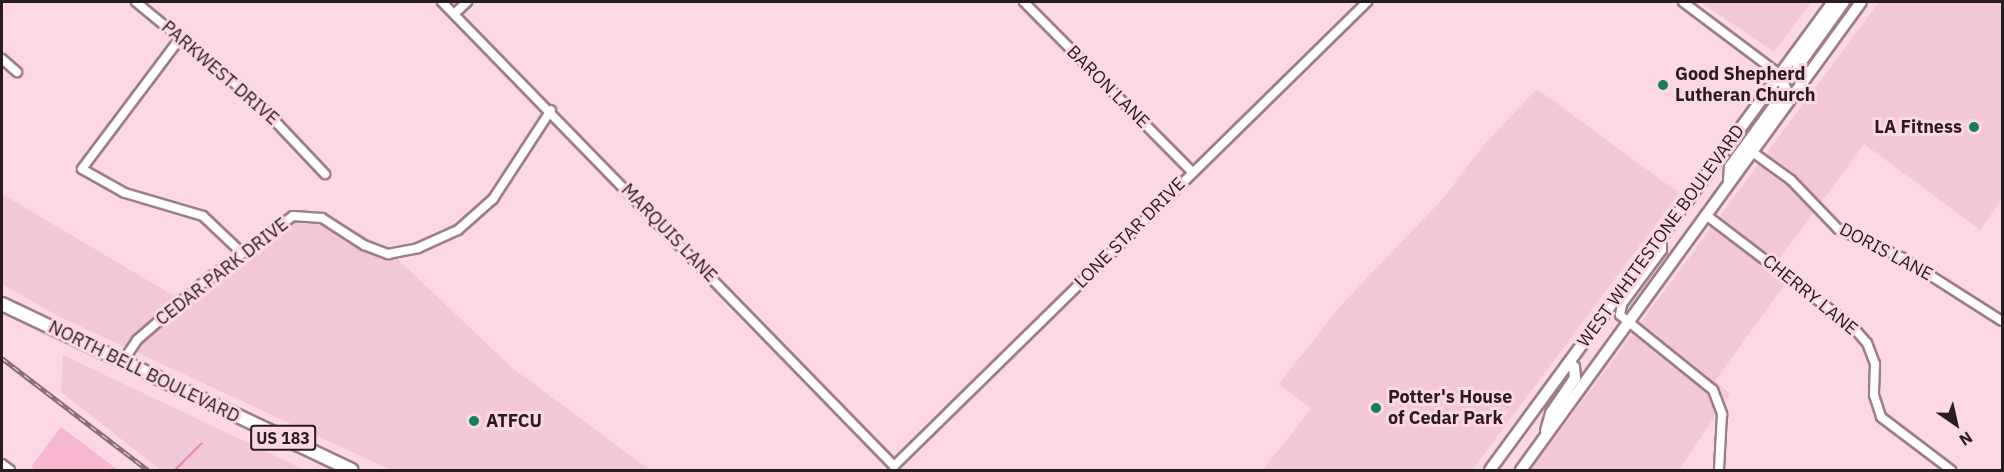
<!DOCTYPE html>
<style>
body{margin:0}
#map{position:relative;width:2004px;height:472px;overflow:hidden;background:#fcd7e6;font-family:"IBM Plex Sans",sans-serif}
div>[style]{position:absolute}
.built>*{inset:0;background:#f2c7d7}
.green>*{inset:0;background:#f7b7d1}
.stream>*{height:2px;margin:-1px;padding:0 1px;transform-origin:1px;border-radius:1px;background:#e089af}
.roads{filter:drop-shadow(2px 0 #9e7d8a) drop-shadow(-2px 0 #9e7d8a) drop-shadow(0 2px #9e7d8a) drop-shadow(0 -2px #9e7d8a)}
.street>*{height:8px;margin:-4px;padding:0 4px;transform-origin:4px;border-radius:4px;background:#fff}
.secondary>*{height:10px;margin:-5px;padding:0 5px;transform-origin:5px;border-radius:5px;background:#fff}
.primary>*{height:12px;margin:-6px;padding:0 6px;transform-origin:6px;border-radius:6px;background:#fff}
.rail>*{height:4.5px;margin-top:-2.25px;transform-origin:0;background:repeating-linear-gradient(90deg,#fcd7e6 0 7px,#89717a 0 14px);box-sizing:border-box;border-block:2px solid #89717a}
.dots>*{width:16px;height:16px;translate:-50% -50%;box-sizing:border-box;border:3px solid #fcd7e6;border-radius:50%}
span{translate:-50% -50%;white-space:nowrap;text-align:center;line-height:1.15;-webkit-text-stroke:6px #fcd7e6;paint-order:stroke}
.shield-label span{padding:2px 4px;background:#fcd7e6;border:2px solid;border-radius:4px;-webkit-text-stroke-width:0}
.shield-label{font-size:16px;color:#291c21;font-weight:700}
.street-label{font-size:18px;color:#291c21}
.poi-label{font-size:18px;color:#291c21;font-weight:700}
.left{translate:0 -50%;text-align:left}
.right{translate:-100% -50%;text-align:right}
.frame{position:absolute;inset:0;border:3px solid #291c21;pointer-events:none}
.north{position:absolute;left:1926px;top:394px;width:60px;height:60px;-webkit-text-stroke:4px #fcd7e6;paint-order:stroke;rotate:146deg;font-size:16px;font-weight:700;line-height:24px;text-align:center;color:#291c21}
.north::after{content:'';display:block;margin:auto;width:21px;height:27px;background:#291c21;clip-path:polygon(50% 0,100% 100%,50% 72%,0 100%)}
</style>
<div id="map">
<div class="built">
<div style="clip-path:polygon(1701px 2px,1811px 2px,1774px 52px)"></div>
<div style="clip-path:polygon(1879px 2px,2002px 2px,2002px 199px,1980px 230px,1864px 144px,1777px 262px,1792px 274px,1715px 381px,1730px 394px,1679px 470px,1531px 470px)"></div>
<div style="clip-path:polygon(1537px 89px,1679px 193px,1472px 470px,1263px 470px,1311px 409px,1279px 384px,1342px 304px,1442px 200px,1482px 147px)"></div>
<div style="clip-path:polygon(2px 194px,174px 296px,281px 217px,305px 209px,329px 216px,386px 248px,512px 368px,650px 470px,391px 470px,58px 316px,2px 284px)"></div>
<div style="clip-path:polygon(63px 355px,305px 470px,161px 470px,61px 392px)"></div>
</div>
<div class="green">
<div style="clip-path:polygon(61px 427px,118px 470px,36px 470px,31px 467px)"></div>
</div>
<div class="stream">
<div style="left:175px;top:470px;width:38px;rotate:-45deg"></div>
</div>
<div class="roads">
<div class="street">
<div style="left:136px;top:2px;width:154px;rotate:39.5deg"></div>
<div style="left:255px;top:100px;width:102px;rotate:46.6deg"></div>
<div style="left:442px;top:2px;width:648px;rotate:45.75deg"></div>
<div style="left:894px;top:466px;width:663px;rotate:-44.45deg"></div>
<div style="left:1024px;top:2px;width:239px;rotate:45.3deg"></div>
<div style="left:1683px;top:2px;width:120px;rotate:36.9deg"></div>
<div style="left:454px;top:14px;width:18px;rotate:-43deg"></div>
<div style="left:181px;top:37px;width:165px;rotate:126.9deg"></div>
<div style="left:82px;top:169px;width:49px;rotate:29.2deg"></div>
<div style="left:125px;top:193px;width:81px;rotate:16.4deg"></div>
<div style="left:203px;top:216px;width:54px;rotate:43.5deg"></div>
<div style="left:2px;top:59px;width:20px;rotate:41deg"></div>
<div style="left:1751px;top:151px;width:49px;rotate:35.9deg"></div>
<div style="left:1791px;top:180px;width:68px;rotate:46.2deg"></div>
<div style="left:1838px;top:229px;width:71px;rotate:24deg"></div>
<div style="left:1903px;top:258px;width:117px;rotate:32.5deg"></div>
<div style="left:1706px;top:215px;width:185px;rotate:37.3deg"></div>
<div style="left:1853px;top:327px;width:21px;rotate:49deg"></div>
<div style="left:1867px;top:343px;width:22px;rotate:69deg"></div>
<div style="left:1875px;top:364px;width:31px;rotate:92deg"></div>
<div style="left:1874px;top:395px;width:23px;rotate:72deg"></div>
<div style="left:1881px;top:417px;width:88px;rotate:37.1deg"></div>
<div style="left:1662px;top:236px;width:14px;rotate:90deg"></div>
<div style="left:1662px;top:250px;width:67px;rotate:126.5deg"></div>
<div style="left:1622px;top:304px;width:11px;rotate:100deg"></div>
<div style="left:1620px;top:315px;width:119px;rotate:38.9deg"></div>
<div style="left:1713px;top:390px;width:26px;rotate:69deg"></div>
<div style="left:1722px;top:414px;width:56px;rotate:93.1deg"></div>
<div style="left:123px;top:361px;width:25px;rotate:-56deg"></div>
<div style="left:137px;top:340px;width:90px;rotate:-40.9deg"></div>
<div style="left:205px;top:281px;width:109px;rotate:-36.5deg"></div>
<div style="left:293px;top:216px;width:29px;rotate:4deg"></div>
<div style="left:322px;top:218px;width:50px;rotate:32.7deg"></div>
<div style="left:364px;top:245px;width:26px;rotate:21deg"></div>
<div style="left:388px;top:254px;width:31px;rotate:-11deg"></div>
<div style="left:418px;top:248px;width:44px;rotate:-24.2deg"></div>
<div style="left:458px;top:230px;width:47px;rotate:-41.5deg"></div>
<div style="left:493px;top:199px;width:106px;rotate:-56.9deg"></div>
<div style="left:2px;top:464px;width:10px;rotate:37deg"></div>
</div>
<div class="secondary">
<div style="left:1801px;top:84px;width:18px;rotate:-99deg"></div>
<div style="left:1798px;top:66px;width:79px;rotate:-54.3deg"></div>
<div style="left:1729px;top:180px;width:13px;rotate:-86deg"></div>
<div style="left:1730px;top:167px;width:95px;rotate:-54deg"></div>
<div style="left:1786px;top:90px;width:17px;rotate:-114deg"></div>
<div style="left:1546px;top:431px;width:19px;rotate:-74deg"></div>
<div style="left:1551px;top:413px;width:42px;rotate:-55.6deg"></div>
<div style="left:1575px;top:378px;width:11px;rotate:-95deg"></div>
<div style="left:1574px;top:367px;width:7px;rotate:-146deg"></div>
<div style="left:1490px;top:470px;width:580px;rotate:-53.76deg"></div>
<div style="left:1521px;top:470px;width:578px;rotate:-54deg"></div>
</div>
<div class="primary">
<div style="left:2px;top:304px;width:387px;rotate:25.4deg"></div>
</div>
</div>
<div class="rail">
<div style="left:2px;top:358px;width:184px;rotate:37.5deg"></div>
</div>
<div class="dots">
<div style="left:1663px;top:85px;background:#167f5a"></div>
<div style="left:1974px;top:127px;background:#167f5a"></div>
<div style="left:1376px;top:408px;background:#167f5a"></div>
<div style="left:474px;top:421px;background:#167f5a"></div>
</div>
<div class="shield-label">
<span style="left:283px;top:438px">US 183</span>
</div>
<div class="street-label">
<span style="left:220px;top:73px;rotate:41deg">PARKWEST DRIVE</span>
<span style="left:1108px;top:87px;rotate:45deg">BARON LANE</span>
<span style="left:669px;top:233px;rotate:46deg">MARQUIS LANE</span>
<span style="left:1130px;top:233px;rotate:-45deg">LONE STAR DRIVE</span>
<span style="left:1661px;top:236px;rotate:-54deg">WEST WHITESTONE BOULEVARD</span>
<span style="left:1886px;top:252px;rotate:28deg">DORIS LANE</span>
<span style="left:222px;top:272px;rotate:-38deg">CEDAR PARK DRIVE</span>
<span style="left:1810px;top:295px;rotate:39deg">CHERRY LANE</span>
<span style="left:144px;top:372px;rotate:26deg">NORTH BELL BOULEVARD</span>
</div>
<div class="poi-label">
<span class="left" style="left:1675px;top:85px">Good Shepherd<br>Lutheran Church</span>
<span class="right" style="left:1962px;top:127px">LA Fitness</span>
<span class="left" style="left:1388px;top:408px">Potter's House<br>of Cedar Park</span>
<span class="left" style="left:486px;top:421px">ATFCU</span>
</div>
<div class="frame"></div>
<div class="north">N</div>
</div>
